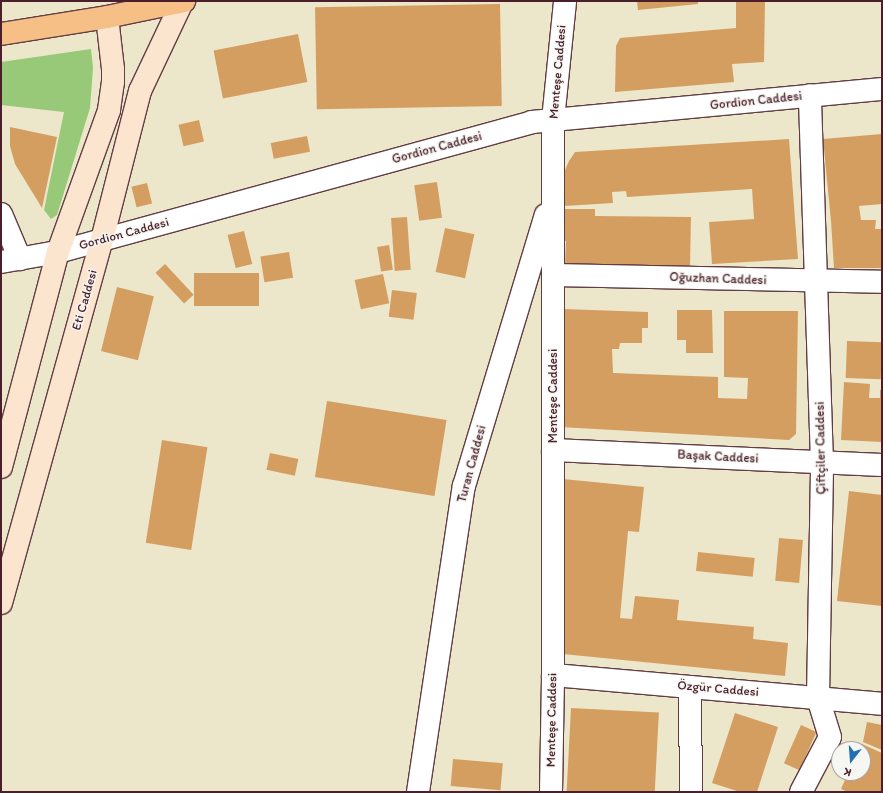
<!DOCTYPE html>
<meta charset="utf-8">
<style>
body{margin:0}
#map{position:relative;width:883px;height:793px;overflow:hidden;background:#ece6cb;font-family:Itim,sans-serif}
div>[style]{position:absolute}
.green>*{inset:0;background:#98c978}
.building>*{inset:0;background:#d49e60;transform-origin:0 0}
.roads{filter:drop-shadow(1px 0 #623d43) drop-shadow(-1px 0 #623d43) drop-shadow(0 1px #623d43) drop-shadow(0 -1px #623d43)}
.street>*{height:22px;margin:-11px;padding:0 11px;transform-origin:11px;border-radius:11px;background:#fff}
.secondary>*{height:22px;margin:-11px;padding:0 11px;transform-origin:11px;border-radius:11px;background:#fbe5cf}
.highway>*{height:22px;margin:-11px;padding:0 11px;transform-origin:11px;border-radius:11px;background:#f5bf86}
span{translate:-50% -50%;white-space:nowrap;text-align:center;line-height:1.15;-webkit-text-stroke:3px #f6f6f2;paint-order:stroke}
.street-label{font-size:13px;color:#4a1f2b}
.frame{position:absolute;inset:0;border:2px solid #4a1f2b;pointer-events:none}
.north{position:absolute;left:831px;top:741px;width:40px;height:40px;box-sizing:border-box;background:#f6f6f2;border:1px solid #b1a0a2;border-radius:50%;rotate:197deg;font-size:11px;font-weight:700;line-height:16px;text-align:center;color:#4a1f2b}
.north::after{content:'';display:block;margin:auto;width:14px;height:18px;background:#1f6fb2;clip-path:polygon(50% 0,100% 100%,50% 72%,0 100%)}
</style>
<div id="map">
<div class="green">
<div style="clip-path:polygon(91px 49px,93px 68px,90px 108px,57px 215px,51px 219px,44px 210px,64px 112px,1px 105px,1px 62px)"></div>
</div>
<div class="building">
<div style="clip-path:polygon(637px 1px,698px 1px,698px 4px,638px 10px)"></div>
<div style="clip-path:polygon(736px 1px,765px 1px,764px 62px,732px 64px,734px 82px,615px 92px,616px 46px,620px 38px,736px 28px)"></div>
<div style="left:500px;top:4px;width:102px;height:185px;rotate:89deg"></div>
<div style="left:298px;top:34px;width:49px;height:86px;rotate:79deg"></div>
<div style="left:199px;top:120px;width:22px;height:21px;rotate:77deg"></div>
<div style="clip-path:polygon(10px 127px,57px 137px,42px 208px,15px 164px,10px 146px)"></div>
<div style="clip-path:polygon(882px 134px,882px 204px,859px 206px,861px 220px,876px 220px,875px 229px,882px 229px,882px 268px,834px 268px,831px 221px,823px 139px)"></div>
<div style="left:307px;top:136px;width:16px;height:37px;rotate:79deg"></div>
<div style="clip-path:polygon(789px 139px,798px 259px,712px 264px,709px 222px,754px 219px,752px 189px,627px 197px,626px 191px,612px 192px,613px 203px,564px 206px,562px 177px,569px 161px,575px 152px)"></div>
<div style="left:437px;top:182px;width:36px;height:23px;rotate:82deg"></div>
<div style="left:147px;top:183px;width:21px;height:16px;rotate:76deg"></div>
<div style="clip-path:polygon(560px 209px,595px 209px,595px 216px,691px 217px,690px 266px,565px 264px,566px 241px,559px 241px)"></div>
<div style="left:407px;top:217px;width:53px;height:16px;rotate:86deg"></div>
<div style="left:445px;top:228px;width:30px;height:45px;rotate:12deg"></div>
<div style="left:244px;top:231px;width:34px;height:17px;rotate:76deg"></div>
<div style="left:389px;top:245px;width:25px;height:12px;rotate:81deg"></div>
<div style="left:289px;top:252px;width:26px;height:29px;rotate:81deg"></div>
<div style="left:165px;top:264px;width:42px;height:13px;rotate:47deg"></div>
<div style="left:194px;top:273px;width:65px;height:33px"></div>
<div style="left:383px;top:274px;width:30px;height:29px;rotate:78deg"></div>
<div style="left:117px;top:287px;width:38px;height:66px;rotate:14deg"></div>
<div style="left:392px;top:290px;width:25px;height:27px;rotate:7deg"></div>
<div style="clip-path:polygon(563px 309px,648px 312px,648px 328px,642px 328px,642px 343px,620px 343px,619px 349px,612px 349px,613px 373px,718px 377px,718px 398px,747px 399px,748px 378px,724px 377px,724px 311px,798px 311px,796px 434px,789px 440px,560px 427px)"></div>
<div style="clip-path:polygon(677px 310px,712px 310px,713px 353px,686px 353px,686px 340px,677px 340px)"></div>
<div style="left:847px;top:341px;width:35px;height:37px;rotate:2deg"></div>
<div style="clip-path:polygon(844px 382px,870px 384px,869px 398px,880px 398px,880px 390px,882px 390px,882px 442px,841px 440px)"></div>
<div style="left:327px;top:401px;width:121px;height:77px;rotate:9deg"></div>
<div style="left:162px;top:440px;width:46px;height:104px;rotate:9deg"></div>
<div style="left:270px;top:453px;width:29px;height:17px;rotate:12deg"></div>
<div style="clip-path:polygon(563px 479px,644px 487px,639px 532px,628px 531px,620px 618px,632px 619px,635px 596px,679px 600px,677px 620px,754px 627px,753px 639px,788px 643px,785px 676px,563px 654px)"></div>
<div style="clip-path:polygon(849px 491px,882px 495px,882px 606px,837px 601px)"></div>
<div style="left:779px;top:538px;width:24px;height:43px;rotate:5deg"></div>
<div style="left:698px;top:552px;width:57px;height:19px;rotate:6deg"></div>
<div style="left:571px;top:708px;width:88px;height:84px;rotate:3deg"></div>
<div style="clip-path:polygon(735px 713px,778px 727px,757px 792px,740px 792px,712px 783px)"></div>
<div style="clip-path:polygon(867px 722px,882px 725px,882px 750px,863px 742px)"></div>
<div style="left:801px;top:725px;width:17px;height:42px;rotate:24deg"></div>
<div style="clip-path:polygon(862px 744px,882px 753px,882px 792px,848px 792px,841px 789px,848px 773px,863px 773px,863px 749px,860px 749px)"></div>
<div style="left:453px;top:759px;width:50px;height:27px;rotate:5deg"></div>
</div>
<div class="roads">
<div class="street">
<div style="left:1px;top:214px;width:49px;rotate:67.1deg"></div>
<div style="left:1px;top:262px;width:58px;rotate:-10deg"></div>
<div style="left:58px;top:252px;width:492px;rotate:-15.3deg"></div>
<div style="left:532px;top:122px;width:352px;rotate:-5.4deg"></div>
<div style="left:553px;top:275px;width:329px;rotate:1.2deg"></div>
<div style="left:553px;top:450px;width:329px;rotate:2.6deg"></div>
<div style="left:553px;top:675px;width:330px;rotate:5deg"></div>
<div style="left:690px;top:687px;width:105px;rotate:89.5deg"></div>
<div style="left:418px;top:792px;width:309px;rotate:-81.5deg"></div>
<div style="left:464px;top:486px;width:283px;rotate:-73.2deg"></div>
<div style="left:551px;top:792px;width:117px;rotate:-89deg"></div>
<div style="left:553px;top:675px;width:555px;rotate:-90deg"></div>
<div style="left:553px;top:120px;width:120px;rotate:-84.2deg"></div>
<div style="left:801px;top:792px;width:62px;rotate:-62.2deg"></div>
<div style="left:830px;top:737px;width:41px;rotate:-107.1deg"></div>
<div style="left:818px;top:698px;width:236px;rotate:-89deg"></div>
<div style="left:822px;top:462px;width:367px;rotate:-91.9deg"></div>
</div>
<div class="secondary">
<div style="left:1px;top:467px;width:222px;rotate:-75.2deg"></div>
<div style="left:58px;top:252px;width:151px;rotate:-70.2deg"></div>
<div style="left:109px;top:110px;width:28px;rotate:-82deg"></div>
<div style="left:113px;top:82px;width:13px;rotate:-90deg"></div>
<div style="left:113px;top:69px;width:52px;rotate:-96.6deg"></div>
<div style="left:1px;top:603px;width:377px;rotate:-74.5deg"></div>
<div style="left:102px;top:240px;width:154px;rotate:-75.7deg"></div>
<div style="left:140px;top:91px;width:98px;rotate:-64.7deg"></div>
</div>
<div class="highway">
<div style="left:1px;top:34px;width:107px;rotate:-9.1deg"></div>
<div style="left:107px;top:17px;width:79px;rotate:-11.7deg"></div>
</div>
</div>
<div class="street-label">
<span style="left:558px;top:72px;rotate:-85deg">Menteşe Caddesi</span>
<span style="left:756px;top:101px;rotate:-6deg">Gordion Caddesi</span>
<span style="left:437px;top:148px;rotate:-15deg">Gordion Caddesi</span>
<span style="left:124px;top:234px;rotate:-15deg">Gordion Caddesi</span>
<span style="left:718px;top:279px;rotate:2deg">Oğuzhan Caddesi</span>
<span style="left:85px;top:300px;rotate:-74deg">Eti Caddesi</span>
<span style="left:553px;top:396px;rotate:-90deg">Menteşe Caddesi</span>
<span style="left:821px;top:448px;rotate:-91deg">Çiftçiler Caddesi</span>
<span style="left:718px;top:457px;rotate:3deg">Başak Caddesi</span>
<span style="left:472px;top:464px;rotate:-75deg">Turan Caddesi</span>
<span style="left:718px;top:689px;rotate:5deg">Özgür Caddesi</span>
<span style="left:552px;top:720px;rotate:-89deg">Menteşe Caddesi</span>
</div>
<div class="frame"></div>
<div class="north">K</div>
</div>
